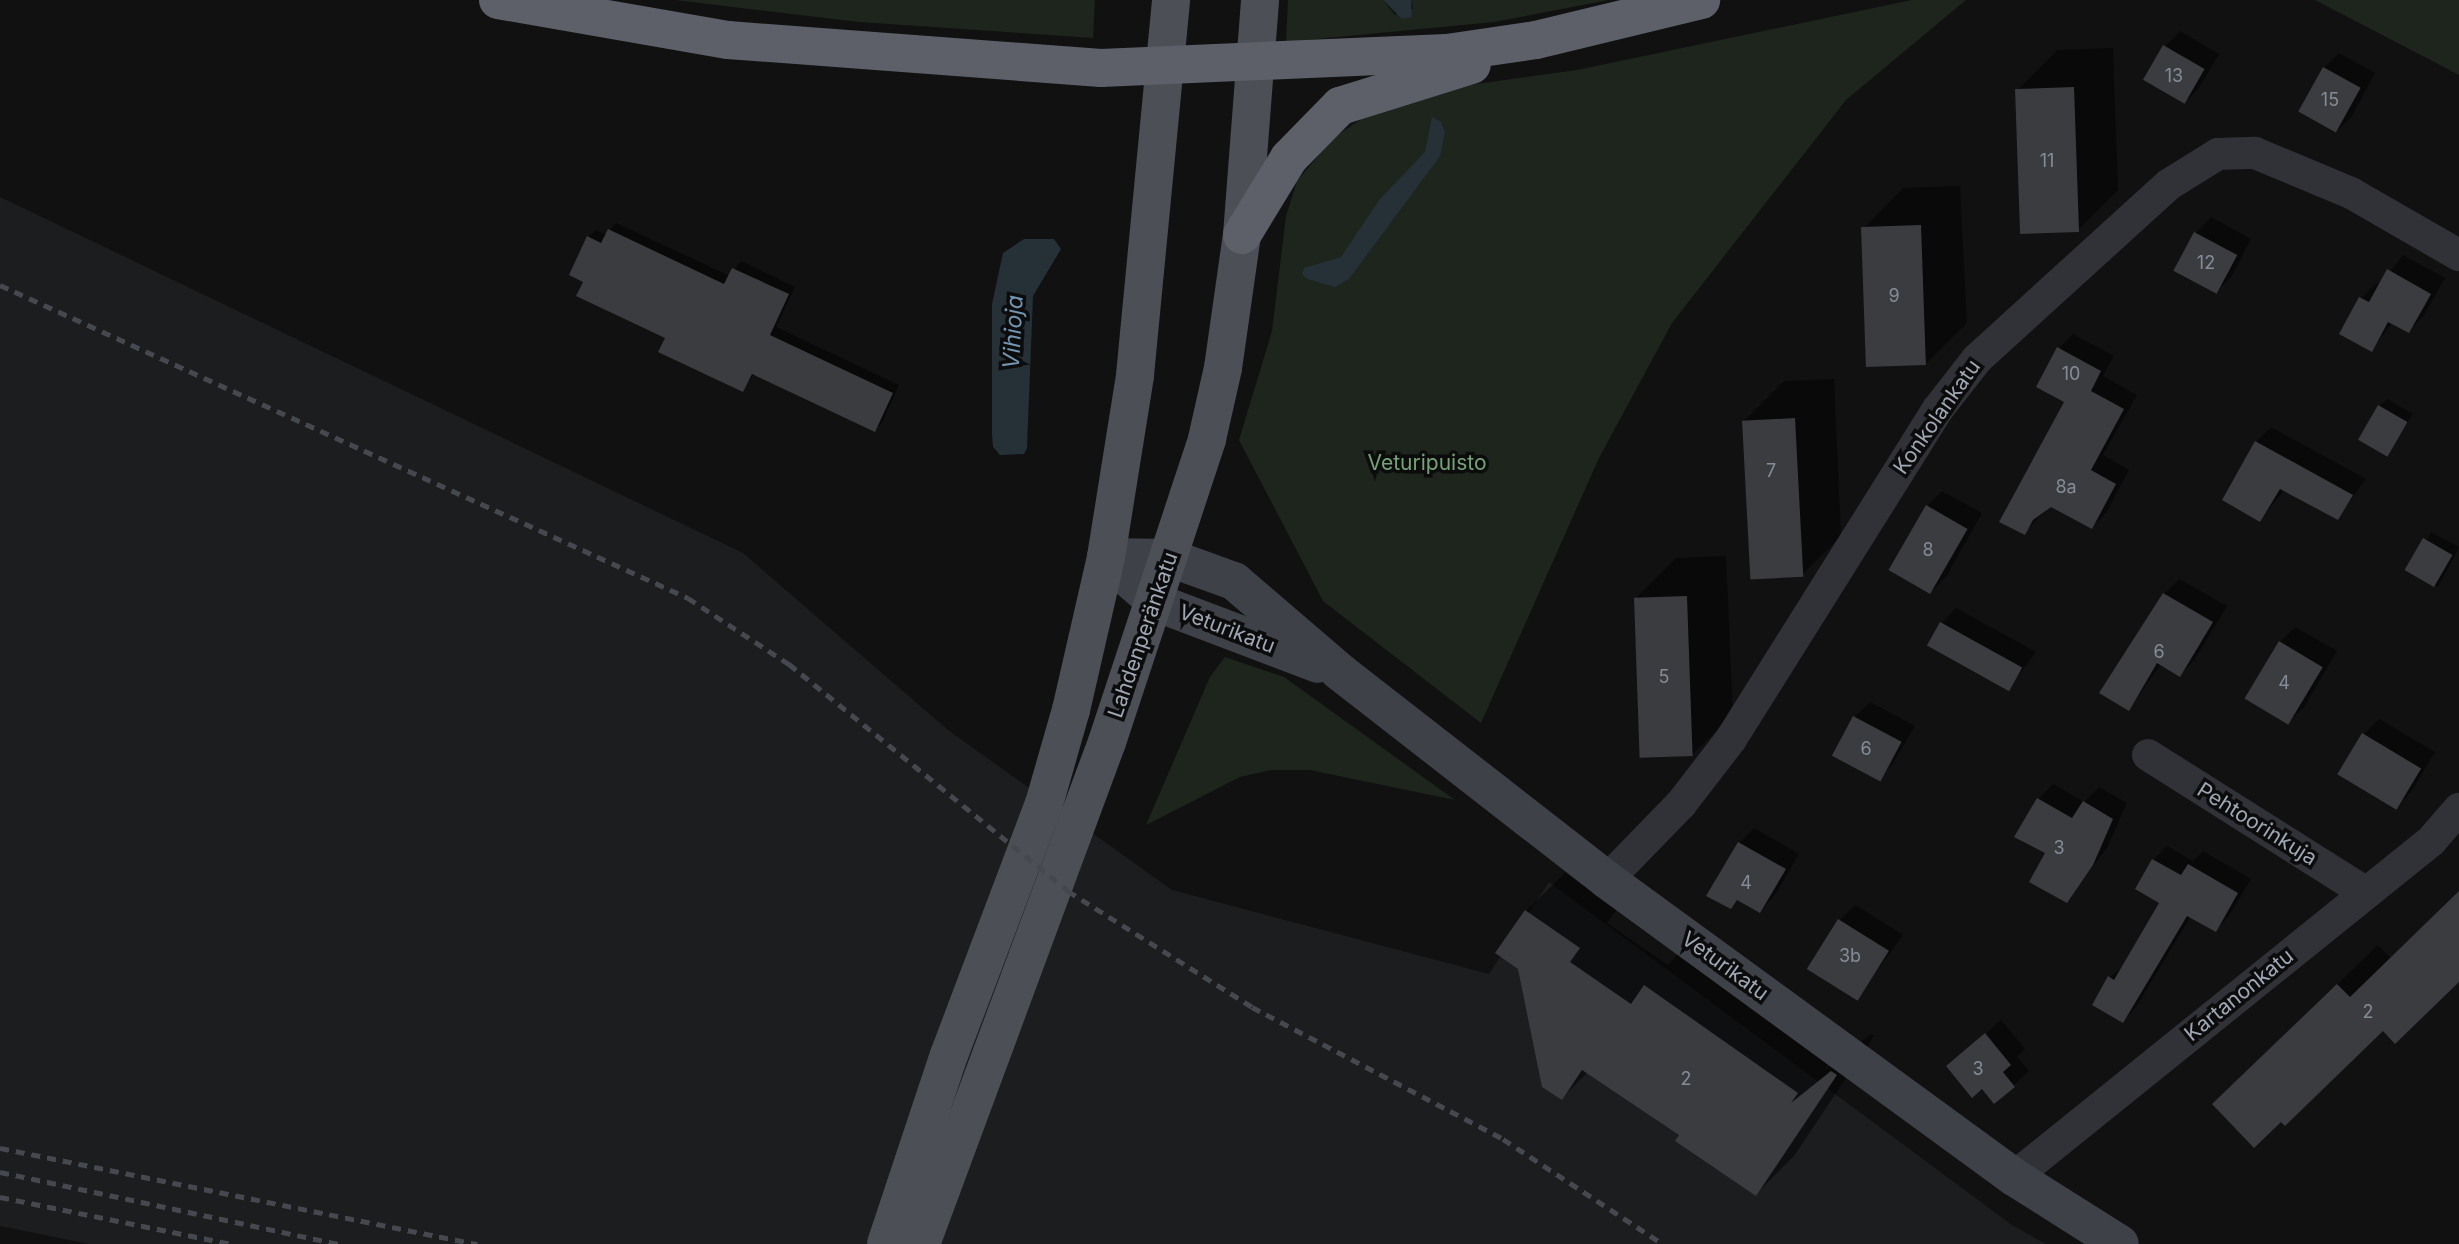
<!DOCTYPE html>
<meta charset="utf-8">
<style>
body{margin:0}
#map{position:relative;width:2459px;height:1244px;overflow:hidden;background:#111112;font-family:Inter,sans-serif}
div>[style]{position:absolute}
.built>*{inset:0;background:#1c1d1f}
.green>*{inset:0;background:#1d251d}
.water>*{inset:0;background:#263037}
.shadow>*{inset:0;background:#0007;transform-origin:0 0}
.building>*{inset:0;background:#3a3c40;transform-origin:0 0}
.street>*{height:32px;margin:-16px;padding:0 16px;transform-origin:16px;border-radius:16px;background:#313238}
.secondary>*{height:38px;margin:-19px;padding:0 19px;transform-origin:19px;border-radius:19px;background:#3f4148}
.primary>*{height:38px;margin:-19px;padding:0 19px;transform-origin:19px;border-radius:19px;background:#4d4f57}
.highway>*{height:38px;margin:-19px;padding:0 19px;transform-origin:19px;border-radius:19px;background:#5d6069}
.rail>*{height:5px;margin-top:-2.5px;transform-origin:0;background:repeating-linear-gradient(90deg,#46484f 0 9px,transparent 0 16px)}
span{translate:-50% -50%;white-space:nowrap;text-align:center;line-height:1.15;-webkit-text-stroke:7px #0c0c0d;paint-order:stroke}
.number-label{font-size:18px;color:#868c97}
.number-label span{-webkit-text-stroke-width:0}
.street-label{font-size:21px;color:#a0a7b4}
.park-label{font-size:21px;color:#75a277}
.water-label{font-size:23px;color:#7397b3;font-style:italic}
</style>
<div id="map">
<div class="built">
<div style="clip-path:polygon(0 197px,743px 553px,948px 730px,1172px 890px,1489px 974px,1549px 882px,2012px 1225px,2046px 1244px,89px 1244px,0 1226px)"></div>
</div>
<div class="green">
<div style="clip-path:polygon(675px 0,1095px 0,1093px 38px,859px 22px)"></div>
<div style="clip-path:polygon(1288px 0,1383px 0,1395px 15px,1413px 9px,1411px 0,1609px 0,1494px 22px,1286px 42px)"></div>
<div style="clip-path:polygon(1912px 0,1966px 0,1846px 100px,1672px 323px,1599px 458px,1481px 723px,1323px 601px,1239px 440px,1272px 331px,1286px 216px,1297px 181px,1333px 138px,1363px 118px,1440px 89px,1577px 70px)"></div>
<div style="clip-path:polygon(2315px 0,2459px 0,2459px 75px,2440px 65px)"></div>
<div style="clip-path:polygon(1225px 657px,1284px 677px,1455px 800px,1310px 770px,1271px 770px,1240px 777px,1146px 825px,1210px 677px)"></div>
</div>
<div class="water">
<div style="clip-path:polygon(1383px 0,1411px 0,1412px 17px,1402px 19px)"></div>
<div style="clip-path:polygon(1432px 117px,1441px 122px,1445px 132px,1440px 156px,1349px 279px,1335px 287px,1307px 279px,1302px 274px,1304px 268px,1341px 257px,1380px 199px,1425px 152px)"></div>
<div style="clip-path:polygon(1024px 239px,1054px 239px,1061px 249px,1033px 296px,1027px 448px,1024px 454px,1000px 455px,993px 447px,992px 435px,992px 304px,1003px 253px)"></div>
</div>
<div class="shadow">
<div style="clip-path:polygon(2180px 31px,2219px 54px,2199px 88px,2184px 103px,2165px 46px)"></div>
<div style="clip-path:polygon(2113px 48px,2118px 190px,2078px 230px,2017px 90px,2057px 50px)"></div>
<div style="clip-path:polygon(2339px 53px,2375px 73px,2352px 116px,2337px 131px,2324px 68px)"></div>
<div style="clip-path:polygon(1960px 186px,1967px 323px,1927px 363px,1863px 229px,1903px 188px)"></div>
<div style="clip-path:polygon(2211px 217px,2251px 239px,2232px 276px,2216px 292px,2176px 270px,2196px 233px)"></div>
<div style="clip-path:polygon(616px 223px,730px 276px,741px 261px,795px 287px,776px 327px,899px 385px,882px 423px,874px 430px,755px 373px,743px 390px,585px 281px,588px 237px,596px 230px,606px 235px)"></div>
<div style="clip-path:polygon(2403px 255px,2445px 278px,2424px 315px,2409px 331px,2393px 322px,2371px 350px,2361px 298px,2376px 283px,2380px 285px)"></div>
<div style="clip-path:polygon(2073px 334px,2114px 356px,2103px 376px,2137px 395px,2103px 455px,2129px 470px,2106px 513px,2092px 527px,2051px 505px,2024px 533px,2066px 401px,2059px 348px)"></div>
<div style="clip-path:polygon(1834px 379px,1841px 536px,1801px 576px,1744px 421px,1784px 381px)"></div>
<div style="clip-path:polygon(2387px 399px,2413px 414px,2387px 454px,2380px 406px)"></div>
<div style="clip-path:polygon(2271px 427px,2366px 479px,2338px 517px,2285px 489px,2260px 520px,2256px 442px)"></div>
<div style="clip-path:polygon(1942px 491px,1982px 513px,1946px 577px,1930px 592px,1927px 506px)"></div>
<div style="left:2431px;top:532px;width:32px;height:45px;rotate:28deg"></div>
<div style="clip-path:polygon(1726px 556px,1733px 714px,1693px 754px,1636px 598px,1676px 558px)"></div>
<div style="clip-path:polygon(2179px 579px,2227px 606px,2195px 659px,2180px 675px,2161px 664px,2129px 709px,2101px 692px,2164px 594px)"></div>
<div style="clip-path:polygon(1956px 608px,2036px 652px,2008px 689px,1941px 624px)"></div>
<div style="clip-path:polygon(2295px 627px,2337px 651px,2304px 707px,2289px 722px,2280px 642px)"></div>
<div style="clip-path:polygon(1870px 702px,1915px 726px,1893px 763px,1878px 779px,1855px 717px)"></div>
<div style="clip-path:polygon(2379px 719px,2435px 752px,2411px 792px,2396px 807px,2364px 734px)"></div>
<div style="clip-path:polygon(2053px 784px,2084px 802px,2099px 787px,2127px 803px,2107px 848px,2066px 901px,2038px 799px)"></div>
<div style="clip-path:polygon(1754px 828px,1799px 854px,1775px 895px,1760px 911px,1739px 899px,1731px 907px,1739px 843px)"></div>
<div style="clip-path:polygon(2167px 846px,2193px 861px,2203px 851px,2251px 879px,2229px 916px,2216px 930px,2191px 916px,2136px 1007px,2123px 1021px,2094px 1004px,2110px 977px,2125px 965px,2161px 902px,2153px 860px)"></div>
<div style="clip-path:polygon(1565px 873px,1617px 909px,1607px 923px,1668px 965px,1684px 948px,1835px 1054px,1825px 1070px,1871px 1034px,1874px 1036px,1794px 1156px,1756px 1194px,1681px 1135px,1588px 1072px,1562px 1098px,1526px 911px)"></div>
<div style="clip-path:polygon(2459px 892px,2459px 980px,2383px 1029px,2255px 1064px,2378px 945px,2391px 958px)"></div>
<div style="clip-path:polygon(1855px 905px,1903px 935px,1857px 998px,1840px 920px)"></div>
<div style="clip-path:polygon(2001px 1020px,2025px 1049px,2017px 1057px,2029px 1071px,2013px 1086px,1982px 1087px,1948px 1066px)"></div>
</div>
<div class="building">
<div style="left:2163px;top:45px;width:48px;height:40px;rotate:30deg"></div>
<div style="left:2323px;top:67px;width:43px;height:51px;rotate:29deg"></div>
<div style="left:2074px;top:87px;width:145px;height:59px;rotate:88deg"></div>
<div style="left:1921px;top:225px;width:140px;height:60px;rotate:88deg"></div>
<div style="clip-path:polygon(608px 229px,724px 284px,732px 268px,789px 294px,770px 335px,893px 393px,875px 432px,752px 374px,743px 392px,658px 352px,665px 338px,576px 296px,583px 282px,569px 275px,587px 236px,601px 243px)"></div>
<div style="left:2194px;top:232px;width:49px;height:44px;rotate:28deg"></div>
<div style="clip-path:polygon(2387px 269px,2431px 294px,2409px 333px,2388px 322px,2372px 352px,2339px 334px,2359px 297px,2369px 302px)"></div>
<div style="clip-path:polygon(2057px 347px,2101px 371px,2091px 391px,2124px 409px,2091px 470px,2116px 484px,2092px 529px,2051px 507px,2033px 520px,2025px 535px,1999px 522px,2064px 402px,2036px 387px)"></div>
<div style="left:2378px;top:405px;width:34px;height:40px;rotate:30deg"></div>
<div style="left:1795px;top:418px;width:159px;height:53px;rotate:87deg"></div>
<div style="clip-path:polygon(2255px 441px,2353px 495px,2338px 520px,2280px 489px,2260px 522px,2222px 500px)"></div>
<div style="left:1926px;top:505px;width:48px;height:75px;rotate:30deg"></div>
<div style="left:2423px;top:538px;width:34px;height:37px;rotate:30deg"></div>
<div style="clip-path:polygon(2163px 593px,2213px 622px,2180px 677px,2157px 663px,2129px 711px,2099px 693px)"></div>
<div style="left:1687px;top:596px;width:160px;height:53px;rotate:88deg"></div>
<div style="left:1940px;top:622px;width:94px;height:27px;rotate:29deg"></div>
<div style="left:2279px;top:641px;width:51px;height:67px;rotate:31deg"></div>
<div style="left:1853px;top:716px;width:55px;height:45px;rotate:28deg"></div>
<div style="left:2362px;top:733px;width:69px;height:48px;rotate:31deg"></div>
<div style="clip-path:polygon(2037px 798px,2072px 818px,2083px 801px,2113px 819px,2093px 865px,2067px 903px,2029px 882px,2045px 853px,2014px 837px)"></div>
<div style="clip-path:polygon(1738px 842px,1786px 869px,1760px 913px,1737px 900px,1731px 909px,1706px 896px)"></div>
<div style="clip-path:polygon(2152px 859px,2181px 875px,2188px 864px,2238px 893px,2216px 932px,2187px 916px,2123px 1023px,2092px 1005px,2108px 976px,2114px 980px,2159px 903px,2135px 889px)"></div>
<div style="clip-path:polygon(2459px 891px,2459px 982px,2395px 1044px,2383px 1031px,2285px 1126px,2281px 1122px,2254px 1148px,2212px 1104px,2337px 984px,2350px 997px)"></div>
<div style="clip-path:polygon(1525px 910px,1580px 948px,1570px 962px,1631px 1004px,1644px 985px,1798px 1093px,1791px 1103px,1831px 1071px,1837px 1075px,1756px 1196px,1675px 1141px,1679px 1135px,1582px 1070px,1562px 1100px,1542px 1087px,1518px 969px,1495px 953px)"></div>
<div style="left:1838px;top:919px;width:60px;height:59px;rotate:32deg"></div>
<div style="clip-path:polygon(1985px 1033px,2011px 1065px,2003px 1072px,2015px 1087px,1994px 1104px,1982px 1089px,1972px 1098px,1946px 1066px)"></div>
</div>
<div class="street">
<div style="left:2148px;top:755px;width:258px;rotate:32.3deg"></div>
<div style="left:1607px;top:880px;width:106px;rotate:-45.8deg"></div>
<div style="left:1681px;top:804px;width:82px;rotate:-52.4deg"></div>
<div style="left:1731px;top:739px;width:390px;rotate:-57.9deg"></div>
<div style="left:1938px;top:409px;width:63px;rotate:-52deg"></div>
<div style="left:1977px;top:359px;width:258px;rotate:-42.3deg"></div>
<div style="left:2168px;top:185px;width:59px;rotate:-31.8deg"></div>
<div style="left:2218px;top:154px;width:37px;rotate:-2deg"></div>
<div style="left:2255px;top:153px;width:104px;rotate:22.6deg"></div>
<div style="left:2351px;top:193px;width:125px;rotate:29.9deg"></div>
<div style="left:2014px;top:1177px;width:536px;rotate:-38.86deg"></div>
<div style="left:2431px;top:841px;width:43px;rotate:-48.8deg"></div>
</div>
<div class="secondary">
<div style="left:1106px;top:557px;width:64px;rotate:0.9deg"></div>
<div style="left:1170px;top:558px;width:68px;rotate:19.8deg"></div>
<div style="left:1234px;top:581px;width:140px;rotate:40.6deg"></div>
<div style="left:1340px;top:672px;width:338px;rotate:37.9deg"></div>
<div style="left:1607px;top:880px;width:504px;rotate:36.12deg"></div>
<div style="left:2014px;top:1177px;width:125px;rotate:32.3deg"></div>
<div style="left:1129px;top:579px;width:35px;rotate:41deg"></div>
<div style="left:1155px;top:602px;width:174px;rotate:20.8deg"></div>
</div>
<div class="primary">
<div style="left:886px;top:1244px;width:199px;rotate:-71.6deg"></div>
<div style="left:949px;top:1055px;width:268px;rotate:-69.3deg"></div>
<div style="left:1044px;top:804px;width:98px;rotate:-74deg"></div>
<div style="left:1071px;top:710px;width:157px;rotate:-77.1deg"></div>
<div style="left:1106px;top:557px;width:184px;rotate:-80.9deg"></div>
<div style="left:1135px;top:375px;width:377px;rotate:-84.5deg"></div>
<div style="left:921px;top:1244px;width:535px;rotate:-69.67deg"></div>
<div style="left:1107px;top:742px;width:319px;rotate:-71.7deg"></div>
<div style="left:1207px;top:439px;width:73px;rotate:-77.3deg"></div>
<div style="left:1223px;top:368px;width:134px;rotate:-81.9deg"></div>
<div style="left:1242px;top:235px;width:236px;rotate:-85.6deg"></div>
</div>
<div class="highway">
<div style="left:498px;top:0;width:233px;rotate:9.9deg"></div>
<div style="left:728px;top:40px;width:374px;rotate:4.3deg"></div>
<div style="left:1101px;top:68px;width:346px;rotate:-2.5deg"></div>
<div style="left:1447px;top:53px;width:90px;rotate:-8.3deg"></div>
<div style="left:1536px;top:40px;width:170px;rotate:-13.6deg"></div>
<div style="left:1242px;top:235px;width:90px;rotate:-58.6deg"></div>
<div style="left:1289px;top:158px;width:73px;rotate:-45.6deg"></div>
<div style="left:1340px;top:106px;width:138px;rotate:-17.3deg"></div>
</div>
<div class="rail">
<div style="left:0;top:285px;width:756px;rotate:24.46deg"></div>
<div style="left:688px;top:598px;width:121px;rotate:33.2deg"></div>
<div style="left:789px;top:664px;width:360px;rotate:39.1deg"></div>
<div style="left:1068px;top:891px;width:218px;rotate:32.2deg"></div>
<div style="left:1252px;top:1007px;width:284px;rotate:27.7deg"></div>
<div style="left:1503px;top:1139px;width:191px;rotate:33.3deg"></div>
<div style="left:0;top:1148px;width:487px;rotate:11.4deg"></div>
<div style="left:0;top:1172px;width:348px;rotate:12deg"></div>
<div style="left:0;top:1197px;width:236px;rotate:11.5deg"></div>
</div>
<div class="number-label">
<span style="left:2174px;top:76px">13</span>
<span style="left:2330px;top:100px">15</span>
<span style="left:2047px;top:161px">11</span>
<span style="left:2206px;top:263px">12</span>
<span style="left:1894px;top:296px">9</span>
<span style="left:2071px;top:374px">10</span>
<span style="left:1771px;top:471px">7</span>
<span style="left:2066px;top:487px">8a</span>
<span style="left:1928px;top:550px">8</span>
<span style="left:2159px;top:652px">6</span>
<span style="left:1664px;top:677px">5</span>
<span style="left:2284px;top:683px">4</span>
<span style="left:1866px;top:749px">6</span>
<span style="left:2059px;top:848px">3</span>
<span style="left:1746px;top:883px">4</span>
<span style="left:1850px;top:956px">3b</span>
<span style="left:2368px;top:1012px">2</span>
<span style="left:1978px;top:1069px">3</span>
<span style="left:1686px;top:1079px">2</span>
</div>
<div class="street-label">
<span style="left:1937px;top:417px;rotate:-55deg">Konkolankatu</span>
<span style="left:1227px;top:629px;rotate:21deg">Veturikatu</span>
<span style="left:1143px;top:635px;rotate:-71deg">Lahdenperänkatu</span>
<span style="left:2257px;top:824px;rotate:32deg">Pehtoorinkuja</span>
<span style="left:1725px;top:966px;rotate:36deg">Veturikatu</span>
<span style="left:2239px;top:995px;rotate:-39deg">Kartanonkatu</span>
</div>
<div class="park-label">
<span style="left:1427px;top:463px">Veturipuisto</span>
</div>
<div class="water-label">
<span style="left:1013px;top:332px;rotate:-87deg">Vihioja</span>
</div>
</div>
